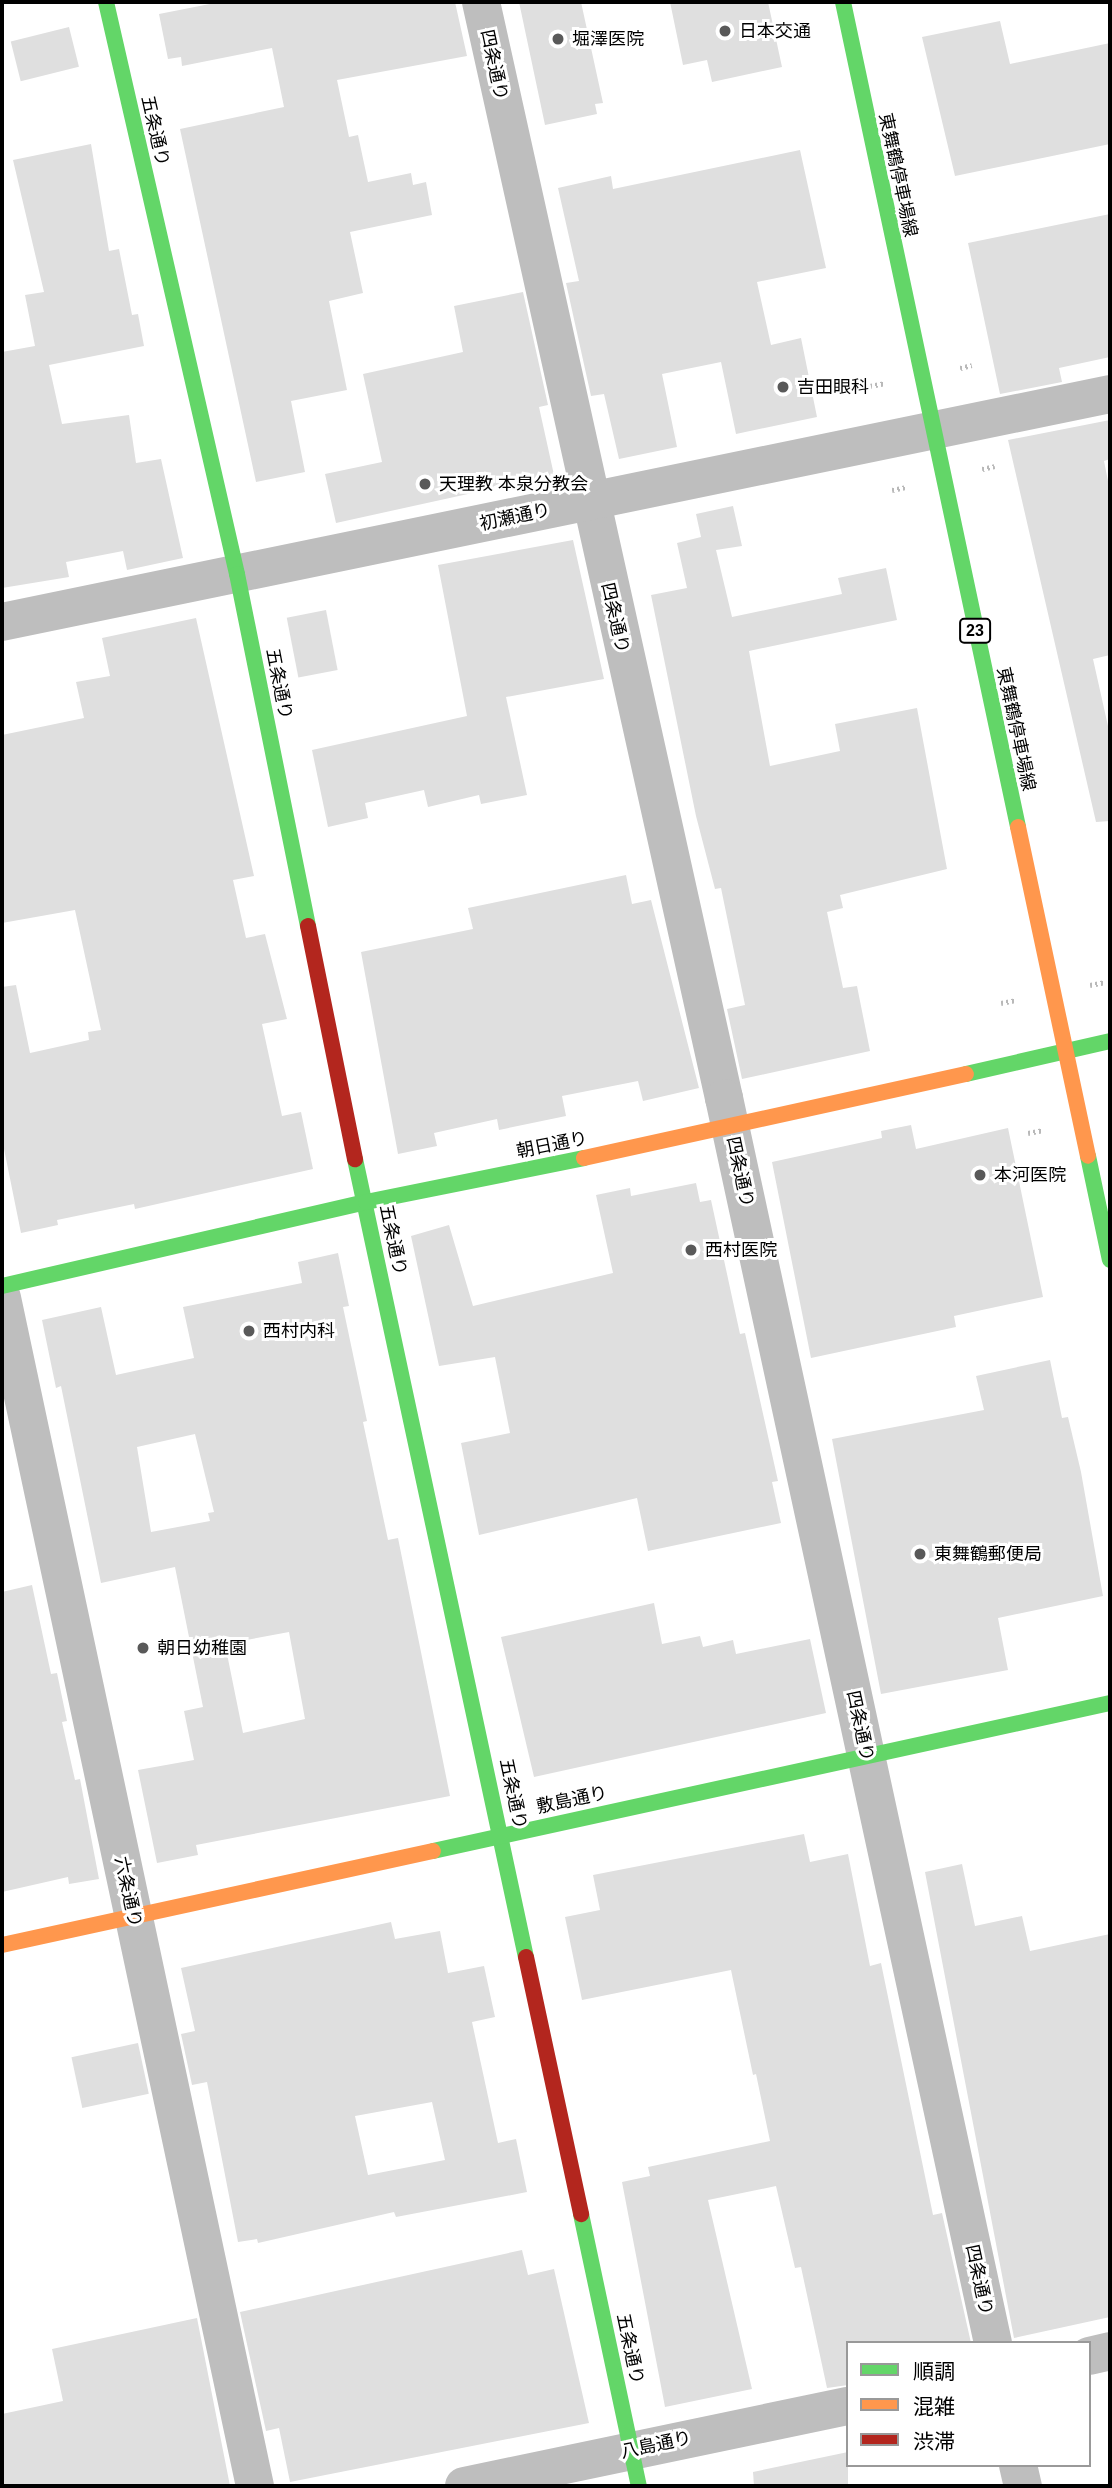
<!DOCTYPE html>
<meta charset="utf-8">
<style>
body{margin:0}
#map{position:relative;width:1112px;height:2488px;overflow:hidden;background:#fff;font-family:Arial,"Noto Sans JP",sans-serif}
div>[style]{position:absolute}
.building>*{inset:0;background:#dfdfdf;transform-origin:0 0}
.path>*{height:4.5px;margin-top:-2.25px;transform-origin:0;background:repeating-linear-gradient(90deg,#b9b9b9 0 2px,transparent 0 5.5px)}
.street>*{height:38px;margin:-19px;padding:0 19px;transform-origin:19px;border-radius:19px;background:#bebebe}
.fast>*{height:16px;margin:-8px;padding:0 8px;transform-origin:8px;border-radius:8px;background:#63d668}
.slow>*{height:16px;margin:-8px;padding:0 8px;transform-origin:8px;border-radius:8px;background:#ff974d}
.jam>*{height:16px;margin:-8px;padding:0 8px;transform-origin:8px;border-radius:8px;background:#b3261e}
.dots>*{width:19px;height:19px;translate:-50% -50%;box-sizing:border-box;border:4px solid #fff;border-radius:50%}
span{translate:-50% -50%;white-space:nowrap;text-align:center;line-height:1.15;-webkit-text-stroke:6px #fff;paint-order:stroke}
.shield-label span{padding:2px 5px;background:#fff;border:2px solid;border-radius:5px;-webkit-text-stroke-width:0}
.shield-label{font-size:16px;color:#000;font-weight:700}
.poi-label{font-size:18px;color:#000}
.left{translate:0 -50%;text-align:left}
.street-label{font-size:18px;color:#000}
.frame{position:absolute;inset:0;border:4px solid #000;pointer-events:none}
.legend{position:absolute;left:846px;top:2341px;width:245px;height:126px;box-sizing:border-box;background:#fff;border:2px solid #999;margin:0;padding:9px 12px;list-style:none;font-size:21px;color:#000}
.legend li{display:flex;align-items:center;gap:14px;height:35px}
.legend b{width:35px;border:2px solid #999}
</style>
<div id="map">
<div class="building">
<div style="clip-path:polygon(220px 2px,455px 2px,467px 56px,337px 80px,349px 137px,358px 135px,368px 182px,411px 173px,413px 185px,426px 182px,432px 215px,350px 232px,363px 293px,329px 301px,347px 390px,291px 401px,305px 472px,256px 482px,180px 129px,284px 107px,272px 48px,182px 66px,181px 57px,168px 59px,159px 14px)"></div>
<div style="clip-path:polygon(519px 2px,581px 2px,603px 103px,595px 104px,597px 114px,545px 125px)"></div>
<div style="clip-path:polygon(670px 2px,768px 2px,782px 67px,712px 82px,707px 60px,683px 65px)"></div>
<div style="clip-path:polygon(1000px 21px,1010px 64px,1110px 43px,1110px 144px,955px 176px,922px 37px)"></div>
<div style="left:69px;top:27px;width:41px;height:60px;rotate:76deg"></div>
<div style="clip-path:polygon(91px 144px,109px 251px,119px 249px,132px 315px,138px 314px,144px 346px,49px 365px,62px 424px,129px 415px,136px 463px,161px 459px,183px 558px,127px 570px,123px 551px,66px 562px,69px 577px,2px 588px,2px 352px,35px 346px,25px 295px,44px 292px,13px 160px)"></div>
<div style="clip-path:polygon(800px 150px,826px 268px,757px 282px,771px 345px,801px 338px,817px 417px,736px 434px,721px 362px,662px 374px,677px 447px,619px 459px,604px 394px,591px 396px,566px 283px,579px 281px,558px 188px,611px 176px,613px 189px)"></div>
<div style="clip-path:polygon(1110px 214px,1110px 357px,1059px 368px,1062px 382px,1000px 394px,968px 243px)"></div>
<div style="clip-path:polygon(523px 292px,548px 405px,539px 407px,554px 475px,336px 523px,325px 474px,382px 462px,363px 374px,463px 352px,454px 306px)"></div>
<div style="clip-path:polygon(1110px 420px,1110px 459px,1104px 461px,1110px 491px,1110px 655px,1093px 659px,1110px 735px,1110px 821px,1096px 822px,1008px 440px)"></div>
<div style="clip-path:polygon(733px 506px,742px 546px,716px 550px,732px 617px,842px 594px,838px 578px,886px 568px,897px 620px,749px 651px,770px 766px,840px 751px,835px 724px,917px 708px,947px 869px,840px 895px,843px 908px,827px 912px,843px 988px,857px 986px,870px 1051px,742px 1079px,727px 1009px,745px 1005px,721px 888px,715px 889px,696px 816px,651px 595px,687px 588px,677px 543px,701px 537px,696px 514px)"></div>
<div style="clip-path:polygon(573px 540px,604px 679px,506px 697px,527px 795px,481px 804px,479px 795px,428px 807px,424px 790px,365px 803px,368px 818px,328px 827px,312px 750px,467px 716px,438px 565px)"></div>
<div style="left:326px;top:610px;width:61px;height:40px;rotate:79deg"></div>
<div style="clip-path:polygon(196px 618px,254px 876px,233px 880px,246px 938px,265px 934px,287px 1019px,262px 1024px,282px 1116px,301px 1112px,313px 1169px,135px 1209px,134px 1204px,57px 1220px,58px 1225px,21px 1233px,2px 1139px,2px 987px,16px 985px,30px 1053px,89px 1040px,88px 1032px,101px 1030px,75px 910px,2px 923px,2px 735px,84px 718px,76px 682px,110px 676px,102px 638px)"></div>
<div style="clip-path:polygon(626px 875px,632px 904px,651px 900px,699px 1088px,643px 1101px,638px 1081px,562px 1096px,566px 1116px,499px 1130px,497px 1119px,434px 1133px,437px 1146px,398px 1154px,361px 952px,473px 929px,468px 908px)"></div>
<div style="clip-path:polygon(911px 1125px,916px 1149px,1008px 1128px,1043px 1297px,954px 1316px,956px 1327px,811px 1358px,772px 1162px,882px 1138px,881px 1131px)"></div>
<div style="clip-path:polygon(696px 1183px,700px 1202px,711px 1200px,740px 1334px,745px 1333px,778px 1481px,772px 1482px,781px 1523px,648px 1551px,637px 1498px,479px 1535px,461px 1443px,510px 1433px,495px 1357px,439px 1366px,411px 1236px,449px 1225px,473px 1306px,613px 1273px,596px 1195px,630px 1188px,631px 1196px)"></div>
<div style="clip-path:polygon(evenodd,338px 1253px,349px 1306px,343px 1307px,367px 1421px,363px 1422px,388px 1540px,398px 1538px,450px 1796px,196px 1845px,198px 1855px,157px 1863px,138px 1770px,194px 1760px,184px 1711px,203px 1707px,175px 1567px,101px 1583px,61px 1386px,56px 1388px,42px 1320px,101px 1307px,116px 1375px,194px 1358px,183px 1307px,302px 1283px,298px 1262px,338px 1253px,195px 1434px,214px 1512px,208px 1513px,210px 1521px,151px 1532px,137px 1447px,195px 1434px,338px 1253px,289px 1632px,305px 1719px,243px 1733px,225px 1644px,289px 1632px)"></div>
<div style="clip-path:polygon(1050px 1360px,1062px 1418px,1068px 1417px,1081px 1472px,1103px 1596px,998px 1618px,1008px 1670px,881px 1694px,832px 1439px,984px 1410px,976px 1376px)"></div>
<div style="clip-path:polygon(32px 1585px,51px 1674px,57px 1673px,67px 1721px,62px 1722px,75px 1780px,80px 1779px,99px 1879px,69px 1884px,68px 1877px,2px 1892px,2px 1592px)"></div>
<div style="clip-path:polygon(654px 1603px,662px 1644px,700px 1636px,703px 1647px,733px 1640px,736px 1654px,810px 1639px,826px 1713px,534px 1777px,501px 1637px)"></div>
<div style="clip-path:polygon(804px 1834px,810px 1862px,848px 1854px,870px 1966px,881px 1963px,933px 2215px,942px 2213px,971px 2343px,848px 2343px,848px 2385px,827px 2388px,801px 2267px,795px 2268px,776px 2186px,708px 2200px,752px 2389px,665px 2407px,622px 2182px,650px 2176px,648px 2167px,770px 2141px,756px 2074px,753px 2075px,731px 1970px,582px 2000px,565px 1917px,600px 1910px,593px 1875px)"></div>
<div style="clip-path:polygon(962px 1864px,975px 1926px,1022px 1916px,1030px 1951px,1110px 1934px,1110px 2317px,1014px 2338px,925px 1872px)"></div>
<div style="clip-path:polygon(evenodd,391px 1922px,395px 1939px,440px 1931px,448px 1973px,484px 1966px,495px 2017px,472px 2022px,498px 2143px,516px 2139px,527px 2192px,396px 2217px,394px 2212px,258px 2243px,257px 2239px,238px 2242px,207px 2082px,192px 2085px,181px 2034px,195px 2031px,181px 1968px,391px 1922px,432px 2102px,445px 2160px,368px 2175px,355px 2116px,432px 2102px)"></div>
<div style="left:138px;top:2043px;width:52px;height:68px;rotate:78deg"></div>
<div style="clip-path:polygon(522px 2250px,528px 2275px,554px 2269px,589px 2423px,290px 2482px,279px 2428px,266px 2431px,240px 2312px)"></div>
<div style="clip-path:polygon(197px 2318px,230px 2486px,2px 2486px,2px 2414px,63px 2401px,52px 2349px)"></div>
<div style="clip-path:polygon(848px 2452px,848px 2486px,754px 2486px,753px 2472px)"></div>
</div>
<div class="path">
<div style="left:960px;top:368px;width:12px;rotate:-14deg"></div>
<div style="left:870px;top:386px;width:16px;rotate:-11deg"></div>
<div style="left:982px;top:469px;width:13px;rotate:-13deg"></div>
<div style="left:892px;top:490px;width:14px;rotate:-12deg"></div>
<div style="left:1090px;top:985px;width:16px;rotate:-11deg"></div>
<div style="left:1001px;top:1003px;width:15px;rotate:-11deg"></div>
<div style="left:1028px;top:1133px;width:16px;rotate:-11deg"></div>
</div>
<div class="street">
<div style="left:481px;top:2px;width:1123px;rotate:77.5deg"></div>
<div style="left:724px;top:1098px;width:1274px;rotate:77.81deg"></div>
<div style="left:2px;top:622px;width:1131px;rotate:-11.63deg"></div>
<div style="left:2px;top:1298px;width:1215px;rotate:77.98deg"></div>
<div style="left:1089px;top:2356px;width:22px;rotate:-13deg"></div>
<div style="left:1018px;top:2465px;width:22px;rotate:77deg"></div>
<div style="left:464px;top:2486px;width:392px;rotate:-11.8deg"></div>
</div>
<div class="fast">
<div style="left:106px;top:2px;width:587px;rotate:77.1deg"></div>
<div style="left:237px;top:574px;width:359px;rotate:78.6deg"></div>
<div style="left:843px;top:2px;width:843px;rotate:78.02deg"></div>
<div style="left:966px;top:1074px;width:148px;rotate:-12.9deg"></div>
<div style="left:1088px;top:1156px;width:106px;rotate:78.1deg"></div>
<div style="left:355px;top:1159px;width:816px;rotate:77.91deg"></div>
<div style="left:2px;top:1286px;width:374px;rotate:-13deg"></div>
<div style="left:366px;top:1202px;width:222px;rotate:-11.4deg"></div>
<div style="left:433px;top:1851px;width:693px;rotate:-12.33deg"></div>
<div style="left:581px;top:2214px;width:278px;rotate:78deg"></div>
</div>
<div class="slow">
<div style="left:1018px;top:827px;width:336px;rotate:78deg"></div>
<div style="left:584px;top:1158px;width:391px;rotate:-12.4deg"></div>
<div style="left:2px;top:1945px;width:441px;rotate:-12.3deg"></div>
</div>
<div class="jam">
<div style="left:308px;top:926px;width:238px;rotate:78.6deg"></div>
<div style="left:526px;top:1957px;width:263px;rotate:77.9deg"></div>
</div>
<div class="dots">
<div style="left:725px;top:31px;background:#595959"></div>
<div style="left:558px;top:39px;background:#595959"></div>
<div style="left:783px;top:387px;background:#595959"></div>
<div style="left:425px;top:484px;background:#595959"></div>
<div style="left:980px;top:1175px;background:#595959"></div>
<div style="left:691px;top:1250px;background:#595959"></div>
<div style="left:249px;top:1331px;background:#595959"></div>
<div style="left:920px;top:1554px;background:#595959"></div>
<div style="left:143px;top:1648px;background:#595959"></div>
</div>
<div class="shield-label">
<span style="left:975px;top:631px">23</span>
</div>
<div class="poi-label">
<span class="left" style="left:739px;top:31px">日本交通</span>
<span class="left" style="left:572px;top:39px">堀澤医院</span>
<span class="left" style="left:797px;top:387px">吉田眼科</span>
<span class="left" style="left:439px;top:484px">天理教 本泉分教会</span>
<span class="left" style="left:994px;top:1175px">本河医院</span>
<span class="left" style="left:705px;top:1250px">西村医院</span>
<span class="left" style="left:263px;top:1331px">西村内科</span>
<span class="left" style="left:934px;top:1554px">東舞鶴郵便局</span>
<span class="left" style="left:157px;top:1648px">朝日幼稚園</span>
</div>
<div class="street-label">
<span style="left:494px;top:65px;rotate:78deg">四条通り</span>
<span style="left:155px;top:131px;rotate:77deg">五条通り</span>
<span style="left:898px;top:175px;rotate:78deg">東舞鶴停車場線</span>
<span style="left:515px;top:517px;rotate:-12deg">初瀬通り</span>
<span style="left:615px;top:618px;rotate:77deg">四条通り</span>
<span style="left:279px;top:684px;rotate:79deg">五条通り</span>
<span style="left:1016px;top:729px;rotate:78deg">東舞鶴停車場線</span>
<span style="left:552px;top:1145px;rotate:-11deg">朝日通り</span>
<span style="left:740px;top:1172px;rotate:78deg">四条通り</span>
<span style="left:393px;top:1240px;rotate:78deg">五条通り</span>
<span style="left:860px;top:1726px;rotate:78deg">四条通り</span>
<span style="left:513px;top:1794px;rotate:78deg">五条通り</span>
<span style="left:572px;top:1800px;rotate:-12deg">敷島通り</span>
<span style="left:128px;top:1892px;rotate:78deg">六条通り</span>
<span style="left:979px;top:2280px;rotate:78deg">四条通り</span>
<span style="left:630px;top:2349px;rotate:78deg">五条通り</span>
<span style="left:656px;top:2445px;rotate:-12deg">八島通り</span>
</div>
<div class="frame"></div>
<ul class="legend">
<li><b style="height:9px;background:#63d668"></b>順調</li>
<li><b style="height:9px;background:#ff974d"></b>混雑</li>
<li><b style="height:9px;background:#b3261e"></b>渋滞</li>
</ul>
</div>
